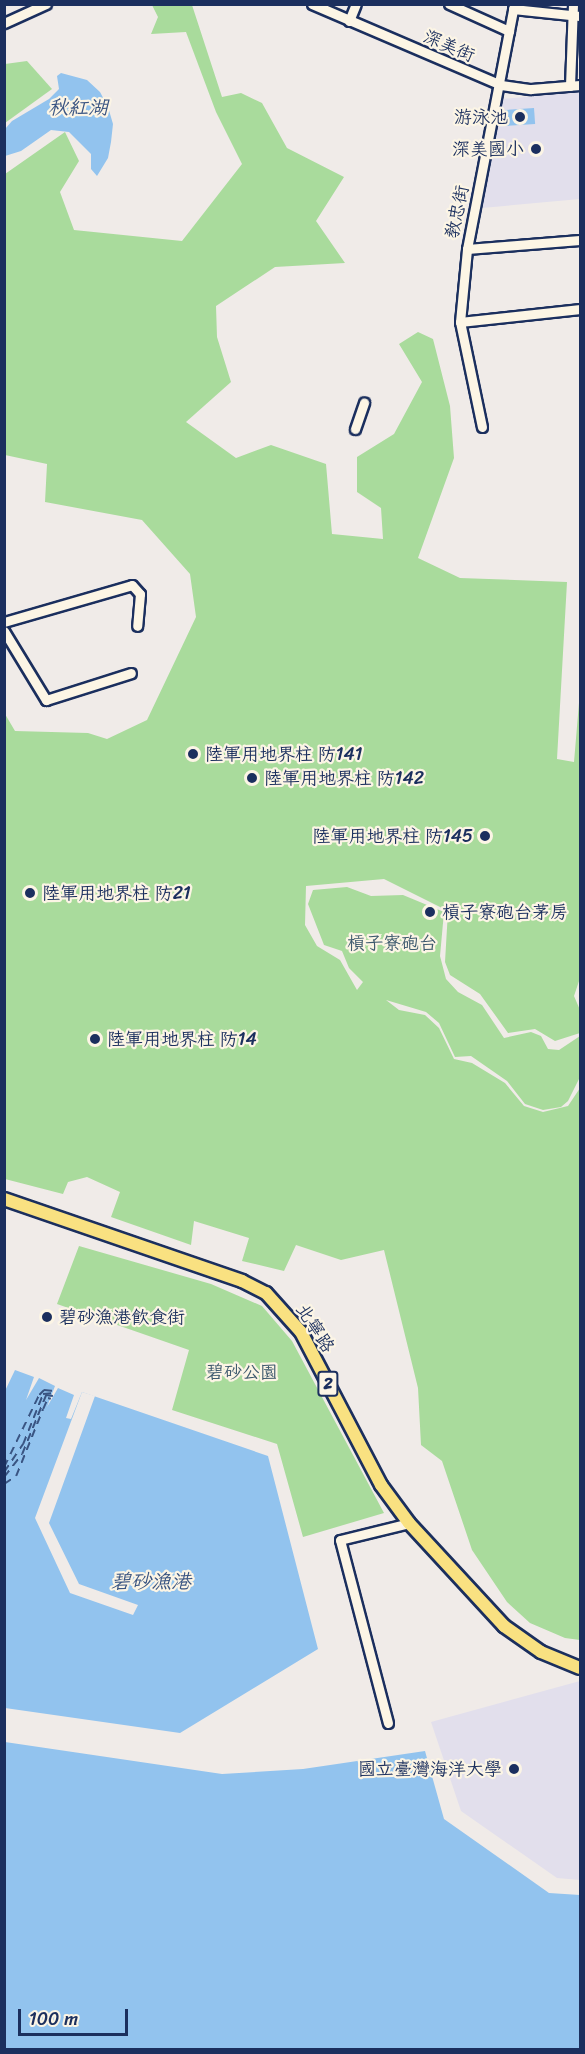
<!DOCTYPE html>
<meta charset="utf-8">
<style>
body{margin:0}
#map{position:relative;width:585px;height:2054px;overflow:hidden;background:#f0ebe8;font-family:Sriracha,"LXGW WenKai TC",sans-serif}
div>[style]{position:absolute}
.built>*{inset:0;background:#e2dfec}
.green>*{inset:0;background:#a9db9c}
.water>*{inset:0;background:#92c3ee;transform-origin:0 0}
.pier>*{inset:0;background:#f0ebe8}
.ferry>*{height:1.5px;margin-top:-0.75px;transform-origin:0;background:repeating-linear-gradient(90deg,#395482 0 8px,transparent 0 14px)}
.roads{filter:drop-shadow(2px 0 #1b2f5e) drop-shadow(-2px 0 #1b2f5e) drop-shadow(0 2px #1b2f5e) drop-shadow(0 -2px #1b2f5e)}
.minor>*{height:9px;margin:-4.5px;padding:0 4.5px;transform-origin:4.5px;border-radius:4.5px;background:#fcf5e5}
.major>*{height:12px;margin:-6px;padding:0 6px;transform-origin:6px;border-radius:6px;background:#f9e181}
.dots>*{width:16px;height:16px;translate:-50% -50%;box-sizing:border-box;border:3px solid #fcf5e5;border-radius:50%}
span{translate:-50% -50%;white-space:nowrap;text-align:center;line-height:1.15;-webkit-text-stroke:4.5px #fcf5e5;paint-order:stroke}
.shield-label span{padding:2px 4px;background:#fcf5e5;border:2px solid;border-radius:4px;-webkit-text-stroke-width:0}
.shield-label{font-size:16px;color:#1b2f5e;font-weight:700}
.street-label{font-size:18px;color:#1b2f5e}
.poi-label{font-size:18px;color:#1b2f5e}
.right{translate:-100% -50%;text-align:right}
.left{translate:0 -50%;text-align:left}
.park-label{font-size:18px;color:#3e5a6e}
.water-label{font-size:20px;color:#395482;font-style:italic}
.frame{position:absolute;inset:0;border:6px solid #1b2f5e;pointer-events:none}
.scale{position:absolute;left:18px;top:2009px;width:110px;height:27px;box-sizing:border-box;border:3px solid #1b2f5e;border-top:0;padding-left:8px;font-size:18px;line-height:21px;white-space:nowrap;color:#1b2f5e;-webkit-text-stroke:4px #fcf5e5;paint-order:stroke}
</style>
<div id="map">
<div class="built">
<div style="clip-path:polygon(580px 92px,580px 199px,482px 208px,501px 99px)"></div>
<div style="clip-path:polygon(580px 1681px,580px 1880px,557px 1878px,461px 1811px,431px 1722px)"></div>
</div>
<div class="green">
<div style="clip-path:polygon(152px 5px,192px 5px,222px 97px,241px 93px,262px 103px,287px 148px,344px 177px,316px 221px,345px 263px,275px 267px,216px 306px,217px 337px,231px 382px,186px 422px,236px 458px,271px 445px,326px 464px,332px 534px,383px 539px,381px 508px,357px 492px,357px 457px,394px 434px,422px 382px,399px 344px,418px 332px,433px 339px,450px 406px,454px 458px,418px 558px,460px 578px,567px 582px,557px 759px,574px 762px,580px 691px,580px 978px,574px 996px,580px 1010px,580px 1033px,555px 1041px,535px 1029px,508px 1033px,480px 994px,450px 975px,445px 962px,448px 911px,384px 879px,306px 886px,305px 925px,317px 946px,340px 960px,357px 990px,363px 982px,349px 968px,342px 951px,324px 945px,308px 904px,313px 890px,347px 887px,371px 896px,403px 895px,444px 912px,440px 956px,446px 979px,458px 992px,482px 1005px,504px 1038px,531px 1032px,541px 1036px,548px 1049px,559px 1050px,580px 1036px,580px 1077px,568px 1101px,561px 1107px,543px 1110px,525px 1104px,507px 1081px,471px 1056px,455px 1057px,439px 1023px,426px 1012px,386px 1000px,399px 1010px,425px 1015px,439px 1028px,454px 1059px,472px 1063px,505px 1083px,524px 1106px,543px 1112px,568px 1106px,580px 1088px,580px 1640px,565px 1638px,530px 1623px,507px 1602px,472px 1550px,442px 1461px,421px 1445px,418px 1388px,384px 1250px,341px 1260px,296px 1245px,284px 1271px,242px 1261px,249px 1238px,194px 1221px,191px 1245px,111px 1217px,120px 1192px,87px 1177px,68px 1182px,63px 1194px,5px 1179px,5px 714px,15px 731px,88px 733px,107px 739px,147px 720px,196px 617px,190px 574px,142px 520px,45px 502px,47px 464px,5px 455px,5px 174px,65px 132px,79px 161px,60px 192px,74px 230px,182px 241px,242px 164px,216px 112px,186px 32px,151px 34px,158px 17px)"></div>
<div style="clip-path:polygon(27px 61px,52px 89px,5px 123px,5px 64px)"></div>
<div style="clip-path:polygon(79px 1246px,211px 1284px,262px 1306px,292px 1341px,384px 1513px,303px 1537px,277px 1444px,172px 1410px,189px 1350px,57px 1304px)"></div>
</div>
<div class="water">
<div style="clip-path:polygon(61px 73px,87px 80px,100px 92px,108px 107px,113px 124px,111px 142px,108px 158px,97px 176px,91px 169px,91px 154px,69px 132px,51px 130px,21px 151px,5px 156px,5px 129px,12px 121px,49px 99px,59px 89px,57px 76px)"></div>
<div style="left:534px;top:108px;width:16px;height:29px;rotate:86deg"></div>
<div style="clip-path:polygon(15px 1370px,34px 1377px,26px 1400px,39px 1378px,55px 1386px,47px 1407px,58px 1388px,74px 1395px,66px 1418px,71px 1419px,82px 1392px,268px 1456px,318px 1649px,180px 1733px,5px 1708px,4px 1393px)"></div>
<div style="clip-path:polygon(5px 1742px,222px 1774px,303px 1769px,425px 1751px,444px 1819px,549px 1893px,580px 1895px,580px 2049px,5px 2049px)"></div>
</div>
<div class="pier">
<div style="clip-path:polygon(82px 1392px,95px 1396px,49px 1523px,79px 1584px,138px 1605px,133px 1615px,70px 1593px,35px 1518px)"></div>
</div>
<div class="ferry">
<div style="left:4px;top:1467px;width:80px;rotate:-64.1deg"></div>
<div style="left:39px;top:1395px;width:7px;rotate:-45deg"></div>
<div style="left:44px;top:1390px;width:10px;rotate:6deg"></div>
<div style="left:4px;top:1472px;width:34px;rotate:-56deg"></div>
<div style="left:23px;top:1444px;width:54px;rotate:-68.2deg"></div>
<div style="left:43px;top:1394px;width:11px;rotate:-5deg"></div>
<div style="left:4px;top:1477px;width:29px;rotate:-52deg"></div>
<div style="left:22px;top:1454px;width:64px;rotate:-67.9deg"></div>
<div style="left:46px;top:1395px;width:7px;rotate:8deg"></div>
<div style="left:4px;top:1484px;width:14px;rotate:-34deg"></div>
<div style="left:16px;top:1476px;width:72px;rotate:-68.1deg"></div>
<div style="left:43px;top:1409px;width:12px;rotate:-66deg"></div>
<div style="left:48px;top:1398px;width:3px;rotate:18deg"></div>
</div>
<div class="roads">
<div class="minor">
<div style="left:312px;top:4px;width:206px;rotate:23.2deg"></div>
<div style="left:501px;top:85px;width:30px;rotate:8deg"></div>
<div style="left:531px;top:89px;width:49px;rotate:-4.7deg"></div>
<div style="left:449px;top:4px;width:66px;rotate:24.2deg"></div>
<div style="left:513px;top:9px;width:67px;rotate:6deg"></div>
<div style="left:349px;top:21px;width:18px;rotate:-68deg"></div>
<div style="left:4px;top:23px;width:46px;rotate:-24.3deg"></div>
<div style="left:570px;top:86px;width:82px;rotate:-87.9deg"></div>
<div style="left:467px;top:249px;width:113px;rotate:-4.6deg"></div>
<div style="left:460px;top:322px;width:121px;rotate:-6.2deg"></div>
<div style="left:482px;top:427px;width:107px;rotate:-101.8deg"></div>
<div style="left:460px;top:322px;width:73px;rotate:-84.5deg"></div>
<div style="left:467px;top:249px;width:249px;rotate:-79.1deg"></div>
<div style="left:355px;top:429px;width:28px;rotate:-71deg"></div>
<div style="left:4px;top:622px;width:133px;rotate:-16.1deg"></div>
<div style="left:132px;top:585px;width:12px;rotate:48deg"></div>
<div style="left:140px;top:594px;width:32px;rotate:95deg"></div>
<div style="left:4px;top:631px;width:81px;rotate:58.7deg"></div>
<div style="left:46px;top:700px;width:89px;rotate:-17.6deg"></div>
<div style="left:388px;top:1723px;width:189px;rotate:-104.7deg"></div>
<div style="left:340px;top:1540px;width:71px;rotate:-13.8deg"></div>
</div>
<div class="major">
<div style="left:4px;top:1199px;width:252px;rotate:19deg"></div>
<div style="left:242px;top:1281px;width:27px;rotate:27deg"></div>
<div style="left:266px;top:1293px;width:52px;rotate:48.1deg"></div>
<div style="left:301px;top:1332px;width:173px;rotate:62.4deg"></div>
<div style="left:381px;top:1485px;width:47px;rotate:53.6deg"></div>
<div style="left:409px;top:1523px;width:140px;rotate:47.3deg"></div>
<div style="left:504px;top:1626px;width:45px;rotate:35.1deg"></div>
<div style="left:541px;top:1652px;width:42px;rotate:22.3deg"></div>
</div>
</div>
<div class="dots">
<div style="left:520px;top:117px;background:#1b2f5e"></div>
<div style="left:536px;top:149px;background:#1b2f5e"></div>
<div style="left:193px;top:754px;background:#1b2f5e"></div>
<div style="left:252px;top:778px;background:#1b2f5e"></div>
<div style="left:485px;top:836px;background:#1b2f5e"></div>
<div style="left:30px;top:893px;background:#1b2f5e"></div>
<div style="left:430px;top:912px;background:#1b2f5e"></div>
<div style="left:95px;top:1039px;background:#1b2f5e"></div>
<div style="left:47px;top:1317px;background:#1b2f5e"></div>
<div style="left:514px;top:1769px;background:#1b2f5e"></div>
</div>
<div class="shield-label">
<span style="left:328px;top:1384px">2</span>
</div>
<div class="street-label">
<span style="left:449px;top:46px;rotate:23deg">深美街</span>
<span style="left:457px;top:212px;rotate:-78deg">教忠街</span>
<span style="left:315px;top:1328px;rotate:57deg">北寧路</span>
</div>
<div class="poi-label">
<span class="right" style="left:508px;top:117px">游泳池</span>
<span class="right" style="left:524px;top:149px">深美國小</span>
<span class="left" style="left:205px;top:754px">陸軍用地界柱 防141</span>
<span class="left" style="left:264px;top:778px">陸軍用地界柱 防142</span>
<span class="right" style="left:473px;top:836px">陸軍用地界柱 防145</span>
<span class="left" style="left:42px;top:893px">陸軍用地界柱 防21</span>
<span class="left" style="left:442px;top:912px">槓子寮砲台茅房</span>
<span class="left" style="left:107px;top:1039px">陸軍用地界柱 防14</span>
<span class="left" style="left:59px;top:1317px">碧砂漁港飲食街</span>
<span class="right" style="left:502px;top:1769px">國立臺灣海洋大學</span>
</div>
<div class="park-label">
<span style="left:392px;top:943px">槓子寮砲台</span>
<span style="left:242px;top:1372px">碧砂公園</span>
</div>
<div class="water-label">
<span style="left:78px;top:107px">秋紅湖</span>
<span style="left:151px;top:1581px">碧砂漁港</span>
</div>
<div class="frame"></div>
<div class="scale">100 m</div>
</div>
